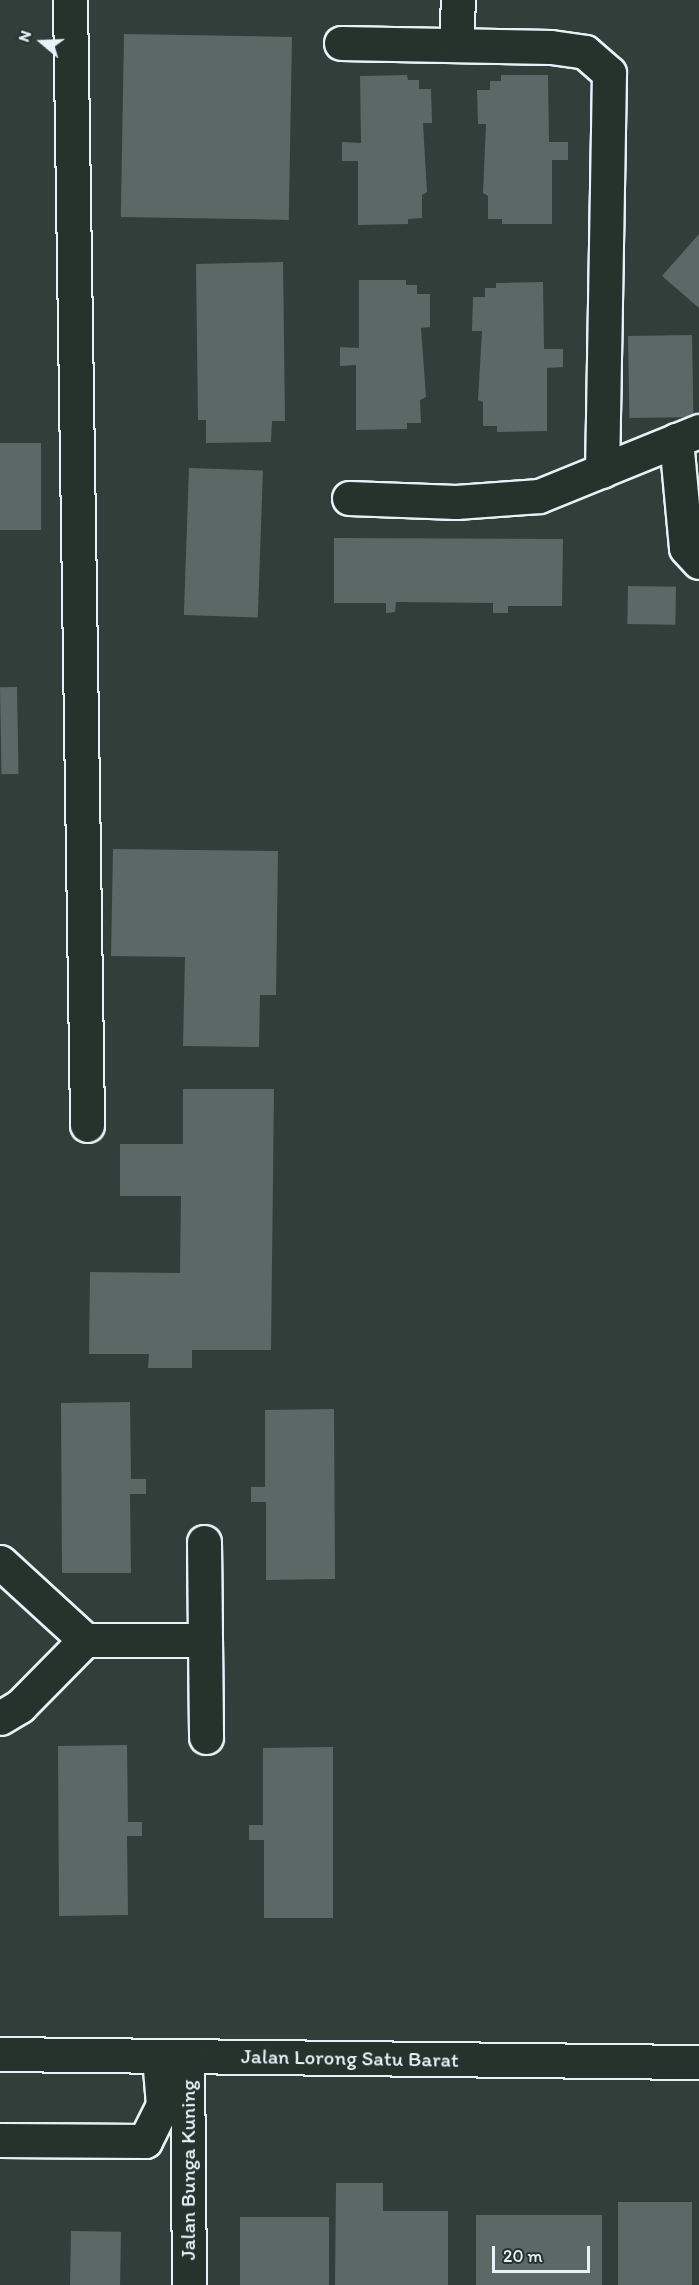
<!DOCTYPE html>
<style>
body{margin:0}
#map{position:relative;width:699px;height:2285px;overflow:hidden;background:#323e39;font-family:Itim,sans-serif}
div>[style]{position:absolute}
.building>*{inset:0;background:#5c6865;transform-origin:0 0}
.roads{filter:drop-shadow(2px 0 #e8f1f8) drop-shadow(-2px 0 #e8f1f8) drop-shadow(0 2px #e8f1f8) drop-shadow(0 -2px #e8f1f8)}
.minor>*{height:33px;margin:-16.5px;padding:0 16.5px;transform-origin:16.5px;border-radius:16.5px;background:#26332d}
span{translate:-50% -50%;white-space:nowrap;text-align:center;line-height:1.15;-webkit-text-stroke:4.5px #26332d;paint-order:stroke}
.street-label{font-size:21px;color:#e8f1f8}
.north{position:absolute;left:12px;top:12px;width:60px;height:60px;-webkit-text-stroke:4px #26332d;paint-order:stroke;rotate:289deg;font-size:16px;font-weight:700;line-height:24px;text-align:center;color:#e8f1f8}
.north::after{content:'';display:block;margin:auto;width:21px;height:27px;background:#e8f1f8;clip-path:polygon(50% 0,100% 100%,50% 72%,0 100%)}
.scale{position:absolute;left:492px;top:2246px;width:98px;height:27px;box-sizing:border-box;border:3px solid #e8f1f8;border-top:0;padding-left:8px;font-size:18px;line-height:21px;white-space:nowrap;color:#e8f1f8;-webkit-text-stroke:4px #26332d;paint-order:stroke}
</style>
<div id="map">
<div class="building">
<div style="left:124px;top:34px;width:168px;height:183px;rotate:1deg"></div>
<div style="clip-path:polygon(407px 75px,408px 80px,419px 80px,419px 89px,431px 89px,432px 123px,423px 123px,427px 192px,422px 195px,422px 218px,408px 219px,408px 224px,358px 225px,358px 161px,342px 161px,342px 142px,361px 143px,360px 76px)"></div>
<div style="clip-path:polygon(501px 75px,548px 75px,549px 142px,568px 142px,568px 160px,552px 160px,552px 224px,502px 224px,502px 219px,488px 219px,488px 196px,483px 193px,486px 124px,478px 124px,477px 90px,490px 90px,490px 81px,501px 81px)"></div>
<div style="clip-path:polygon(699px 234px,699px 308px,662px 276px)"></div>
<div style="clip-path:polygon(283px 262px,285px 421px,272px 421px,271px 442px,206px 443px,206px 420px,198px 420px,196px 264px)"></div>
<div style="clip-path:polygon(359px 280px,406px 280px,406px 285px,417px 285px,417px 294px,430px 294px,430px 327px,421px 328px,426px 397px,420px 400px,421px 423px,407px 423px,407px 429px,356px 430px,356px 365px,340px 366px,340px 347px,359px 348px)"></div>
<div style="clip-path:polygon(543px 282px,544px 349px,563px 349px,563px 367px,547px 368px,547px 431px,497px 432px,497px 426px,483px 426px,483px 402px,478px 400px,482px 331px,472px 331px,473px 297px,485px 297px,485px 288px,496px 288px,496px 283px)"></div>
<div style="left:692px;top:335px;width:82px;height:64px;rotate:89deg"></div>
<div style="left:0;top:443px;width:41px;height:87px"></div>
<div style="left:189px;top:468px;width:74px;height:147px;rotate:2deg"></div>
<div style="clip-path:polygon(334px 538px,563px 539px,562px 606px,508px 606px,508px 613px,493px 613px,493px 603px,396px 602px,395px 612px,386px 613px,386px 603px,334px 603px)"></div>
<div style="left:628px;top:586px;width:48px;height:38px;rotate:1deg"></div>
<div style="left:17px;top:687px;width:87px;height:17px;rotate:89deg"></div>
<div style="clip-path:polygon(113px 849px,278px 851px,276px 995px,260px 995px,259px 1047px,183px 1046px,185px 957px,111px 956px)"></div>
<div style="clip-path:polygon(183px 1089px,274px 1089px,271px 1350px,192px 1350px,192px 1368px,148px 1368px,149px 1354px,89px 1354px,90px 1272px,180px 1273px,181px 1196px,120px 1196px,120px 1144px,183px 1144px)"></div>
<div style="clip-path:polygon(130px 1402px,131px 1479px,146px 1479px,146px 1494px,130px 1494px,131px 1573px,62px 1573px,61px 1403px)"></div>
<div style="clip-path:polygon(334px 1409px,335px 1579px,266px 1580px,266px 1502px,251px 1502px,251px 1487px,265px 1487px,265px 1410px)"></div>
<div style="clip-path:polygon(127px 1745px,128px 1822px,142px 1822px,142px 1836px,127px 1836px,128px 1915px,59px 1916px,58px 1746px)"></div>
<div style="clip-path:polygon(333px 1747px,333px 1918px,264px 1918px,264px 1840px,249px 1840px,249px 1825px,263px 1825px,263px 1748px)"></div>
<div style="clip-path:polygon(336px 2183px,383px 2183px,383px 2211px,448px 2211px,448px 2285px,335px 2285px)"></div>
<div style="left:618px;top:2202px;width:74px;height:83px"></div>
<div style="left:476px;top:2215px;width:126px;height:70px"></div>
<div style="left:240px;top:2217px;width:89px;height:68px"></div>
<div style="left:71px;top:2231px;width:50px;height:54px;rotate:1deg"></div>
</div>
<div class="roads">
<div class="minor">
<div style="left:70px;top:0;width:1125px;rotate:89.13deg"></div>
<div style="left:341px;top:43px;width:210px;rotate:1.1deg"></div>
<div style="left:551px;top:47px;width:34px;rotate:8deg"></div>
<div style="left:585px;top:52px;width:32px;rotate:41deg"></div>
<div style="left:609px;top:73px;width:398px;rotate:91deg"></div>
<div style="left:456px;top:45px;width:45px;rotate:-87.5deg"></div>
<div style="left:676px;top:440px;width:108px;rotate:84.7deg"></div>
<div style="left:686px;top:548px;width:19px;rotate:47deg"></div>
<div style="left:349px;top:498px;width:107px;rotate:2.1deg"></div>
<div style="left:456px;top:502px;width:83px;rotate:-4.1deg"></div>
<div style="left:539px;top:496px;width:173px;rotate:-22.1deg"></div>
<div style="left:204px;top:1542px;width:195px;rotate:89.4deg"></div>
<div style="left:0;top:1562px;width:115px;rotate:42.5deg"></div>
<div style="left:85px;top:1640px;width:93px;rotate:134.6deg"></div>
<div style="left:20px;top:1706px;width:23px;rotate:149deg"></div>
<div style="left:85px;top:1640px;width:119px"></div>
<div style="left:0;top:2054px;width:699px;rotate:0.66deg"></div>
<div style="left:187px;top:2056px;width:229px;rotate:89.5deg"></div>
<div style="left:0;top:2140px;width:145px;rotate:0.4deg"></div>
<div style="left:145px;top:2141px;width:40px;rotate:-63.4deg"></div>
<div style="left:163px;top:2105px;width:49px;rotate:-94.7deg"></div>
</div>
</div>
<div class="street-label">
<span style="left:350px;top:2058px;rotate:1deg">Jalan Lorong Satu Barat</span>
<span style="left:188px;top:2170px;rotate:-90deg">Jalan Bunga Kuning</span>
</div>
<div class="north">N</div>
<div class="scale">20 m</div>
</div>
